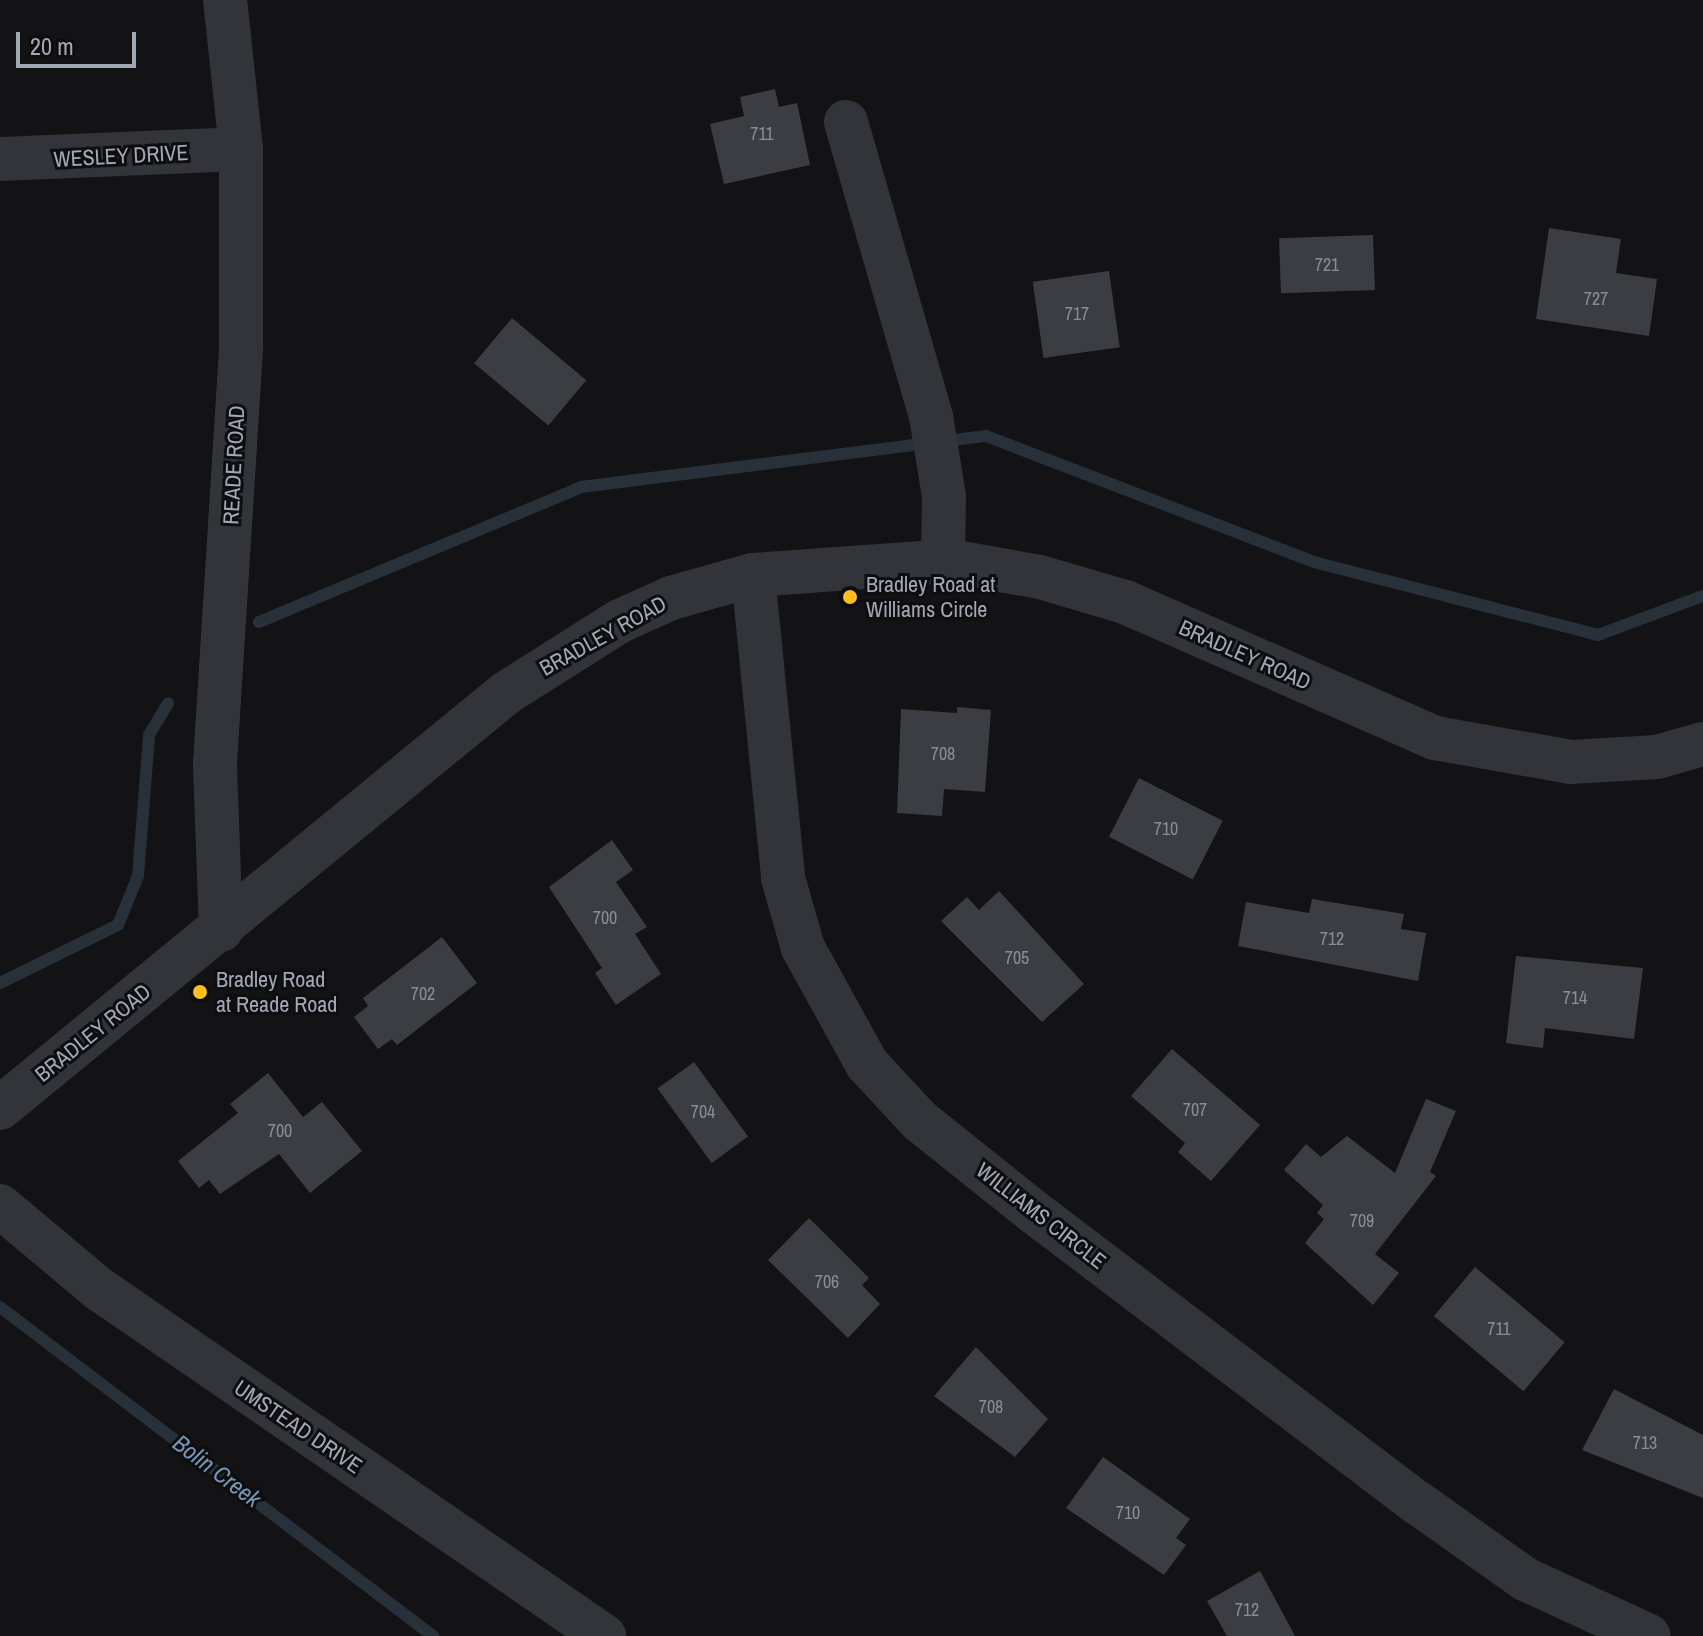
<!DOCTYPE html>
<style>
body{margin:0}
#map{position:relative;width:1703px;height:1636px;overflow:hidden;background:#131315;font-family:"Archivo Narrow",sans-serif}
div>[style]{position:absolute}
.stream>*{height:12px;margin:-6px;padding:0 6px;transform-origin:6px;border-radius:6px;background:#283139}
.building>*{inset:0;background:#3c3d42;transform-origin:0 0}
.minor>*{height:44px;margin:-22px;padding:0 22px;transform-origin:22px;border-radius:22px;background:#33343a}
.dots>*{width:22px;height:22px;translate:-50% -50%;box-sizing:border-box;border:4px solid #0e0e10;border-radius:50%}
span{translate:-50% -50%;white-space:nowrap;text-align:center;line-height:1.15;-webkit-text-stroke:6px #0e0e10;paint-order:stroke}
.number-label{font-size:18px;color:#898d99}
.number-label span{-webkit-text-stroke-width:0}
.street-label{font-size:22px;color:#a3a8b6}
.poi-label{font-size:22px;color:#a3a8b6}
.left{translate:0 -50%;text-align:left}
.water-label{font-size:24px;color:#7795b5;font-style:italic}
.scale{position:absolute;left:16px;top:32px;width:120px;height:36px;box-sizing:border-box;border:4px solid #a3a8b6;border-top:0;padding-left:10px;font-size:24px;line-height:28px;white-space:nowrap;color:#a3a8b6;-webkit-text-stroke:6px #0e0e10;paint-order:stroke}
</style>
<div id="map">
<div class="stream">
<div style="left:259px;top:622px;width:349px;rotate:-22.7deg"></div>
<div style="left:581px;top:487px;width:408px;rotate:-7.2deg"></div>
<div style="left:986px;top:436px;width:351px;rotate:21deg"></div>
<div style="left:1314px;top:562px;width:293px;rotate:14.4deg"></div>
<div style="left:1598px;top:635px;width:112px;rotate:-20.4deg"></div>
<div style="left:0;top:983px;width:131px;rotate:-26.2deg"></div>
<div style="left:118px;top:925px;width:53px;rotate:-67.8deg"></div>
<div style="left:138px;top:876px;width:141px;rotate:-85.5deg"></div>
<div style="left:149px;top:735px;width:37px;rotate:-59deg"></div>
<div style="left:0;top:1307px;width:544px;rotate:37.23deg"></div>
</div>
<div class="building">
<div style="clip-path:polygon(775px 89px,779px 107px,797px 103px,810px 165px,724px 184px,710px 124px,744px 116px,740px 97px)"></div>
<div style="clip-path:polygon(1549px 228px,1621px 239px,1616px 273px,1657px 279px,1649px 336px,1536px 319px)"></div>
<div style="left:1373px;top:235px;width:55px;height:94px;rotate:88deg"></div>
<div style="left:1109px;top:271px;width:77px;height:77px;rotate:82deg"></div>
<div style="left:512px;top:318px;width:97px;height:59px;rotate:40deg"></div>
<div style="clip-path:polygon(957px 707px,991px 710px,985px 792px,944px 789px,942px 816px,897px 813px,901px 709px,957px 713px)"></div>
<div style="left:1139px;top:778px;width:94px;height:66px;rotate:27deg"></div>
<div style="clip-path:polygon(612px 840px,633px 870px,616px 882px,647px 927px,635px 934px,661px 974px,616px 1005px,595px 973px,602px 968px,549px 887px)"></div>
<div style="clip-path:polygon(999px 891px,1084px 984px,1042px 1022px,941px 921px,967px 897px,979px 910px)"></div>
<div style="clip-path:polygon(1312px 899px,1404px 914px,1401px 929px,1426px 933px,1418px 981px,1238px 946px,1246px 902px,1309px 913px)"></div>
<div style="clip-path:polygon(442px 937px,477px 983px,397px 1045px,392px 1039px,378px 1049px,354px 1017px,368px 1006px,363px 998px)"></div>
<div style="clip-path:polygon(1516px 956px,1643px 968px,1634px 1039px,1545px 1028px,1543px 1048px,1506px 1043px)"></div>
<div style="clip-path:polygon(1172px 1049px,1260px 1125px,1211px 1181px,1178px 1152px,1185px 1143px,1131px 1096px)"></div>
<div style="left:694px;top:1062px;width:92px;height:45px;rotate:54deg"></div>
<div style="clip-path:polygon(268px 1073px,303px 1117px,322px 1102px,362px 1151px,310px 1193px,279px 1154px,220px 1194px,209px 1180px,199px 1188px,178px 1161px,238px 1113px,230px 1104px)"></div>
<div style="clip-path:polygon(1426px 1099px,1456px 1111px,1430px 1172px,1436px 1176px,1375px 1254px,1399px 1273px,1373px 1305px,1305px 1243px,1324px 1219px,1317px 1213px,1323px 1205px,1284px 1170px,1306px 1144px,1321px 1157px,1347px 1136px,1395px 1173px)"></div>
<div style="clip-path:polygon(809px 1218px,869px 1278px,862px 1285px,880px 1304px,848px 1338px,768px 1260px)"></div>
<div style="left:1475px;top:1267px;width:117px;height:64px;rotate:40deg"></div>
<div style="clip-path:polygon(976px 1347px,1048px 1419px,1015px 1457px,934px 1396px)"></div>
<div style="clip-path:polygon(1614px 1389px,1703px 1435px,1703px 1498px,1582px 1450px)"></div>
<div style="clip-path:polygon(1103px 1457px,1190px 1519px,1176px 1538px,1186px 1545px,1164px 1575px,1066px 1508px)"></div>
<div style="clip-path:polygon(1260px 1571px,1295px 1636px,1227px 1636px,1207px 1601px)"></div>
</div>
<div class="minor">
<div style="left:846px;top:122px;width:306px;rotate:73.9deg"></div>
<div style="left:931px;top:416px;width:81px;rotate:80.8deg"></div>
<div style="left:944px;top:496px;width:65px;rotate:90.9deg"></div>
<div style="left:0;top:159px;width:241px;rotate:-2.4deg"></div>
<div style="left:753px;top:575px;width:304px;rotate:84.3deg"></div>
<div style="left:783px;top:878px;width:73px;rotate:74.1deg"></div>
<div style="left:803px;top:948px;width:132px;rotate:61.1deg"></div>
<div style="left:867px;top:1064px;width:78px;rotate:47.1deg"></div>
<div style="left:920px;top:1121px;width:146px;rotate:38.6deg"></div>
<div style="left:1034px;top:1212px;width:482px;rotate:37.2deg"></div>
<div style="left:1418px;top:1503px;width:131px;rotate:35.4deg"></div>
<div style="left:1525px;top:1579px;width:136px;rotate:24.7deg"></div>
<div style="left:221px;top:930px;width:167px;rotate:-92.1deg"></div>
<div style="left:215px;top:763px;width:418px;rotate:-86.4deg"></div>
<div style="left:241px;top:346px;width:197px;rotate:-90deg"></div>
<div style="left:241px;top:149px;width:150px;rotate:-96.1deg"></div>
<div style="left:0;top:1108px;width:654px;rotate:-39.36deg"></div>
<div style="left:506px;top:693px;width:135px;rotate:-32.3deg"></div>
<div style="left:620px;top:621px;width:56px;rotate:-24.3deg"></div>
<div style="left:671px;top:598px;width:85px;rotate:-15.7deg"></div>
<div style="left:753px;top:575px;width:197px;rotate:-4.1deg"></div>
<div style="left:950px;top:561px;width:91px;rotate:10.1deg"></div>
<div style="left:1040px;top:577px;width:89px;rotate:16.4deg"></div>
<div style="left:1125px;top:602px;width:339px;rotate:23.7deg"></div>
<div style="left:1435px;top:738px;width:138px;rotate:10deg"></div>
<div style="left:1571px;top:762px;width:86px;rotate:-3.3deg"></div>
<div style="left:1657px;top:757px;width:48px;rotate:-15.8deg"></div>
<div style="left:0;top:1206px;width:129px;rotate:40deg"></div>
<div style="left:99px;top:1289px;width:613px;rotate:34.49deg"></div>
</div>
<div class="dots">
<div style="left:850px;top:597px;background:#ffbe20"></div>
<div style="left:200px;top:992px;background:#ffbe20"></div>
</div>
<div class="number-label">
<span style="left:762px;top:134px">711</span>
<span style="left:1327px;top:265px">721</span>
<span style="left:1596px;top:299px">727</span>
<span style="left:1077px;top:314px">717</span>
<span style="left:943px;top:754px">708</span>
<span style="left:1166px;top:829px">710</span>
<span style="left:605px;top:918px">700</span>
<span style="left:1332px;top:939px">712</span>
<span style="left:1017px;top:958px">705</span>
<span style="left:423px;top:994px">702</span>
<span style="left:1575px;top:998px">714</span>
<span style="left:1195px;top:1110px">707</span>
<span style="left:703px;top:1112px">704</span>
<span style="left:280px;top:1131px">700</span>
<span style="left:1362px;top:1221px">709</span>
<span style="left:827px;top:1282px">706</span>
<span style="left:1499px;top:1329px">711</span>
<span style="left:991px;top:1407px">708</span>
<span style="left:1645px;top:1443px">713</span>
<span style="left:1128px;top:1513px">710</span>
<span style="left:1247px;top:1610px">712</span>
</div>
<div class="street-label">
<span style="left:121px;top:156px;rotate:-3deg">WESLEY DRIVE</span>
<span style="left:234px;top:465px;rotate:-87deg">READE ROAD</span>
<span style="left:603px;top:636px;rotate:-29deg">BRADLEY ROAD</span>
<span style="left:1245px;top:655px;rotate:24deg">BRADLEY ROAD</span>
<span style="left:93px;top:1033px;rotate:-39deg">BRADLEY ROAD</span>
<span style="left:1041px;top:1216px;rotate:38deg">WILLIAMS CIRCLE</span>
<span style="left:298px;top:1427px;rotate:34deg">UMSTEAD DRIVE</span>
</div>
<div class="poi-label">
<span class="left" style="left:866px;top:597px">Bradley Road at<br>Williams Circle</span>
<span class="left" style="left:216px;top:992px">Bradley Road<br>at Reade Road</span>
</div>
<div class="water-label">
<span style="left:217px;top:1471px;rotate:37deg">Bolin Creek</span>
</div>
<div class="scale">20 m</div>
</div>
